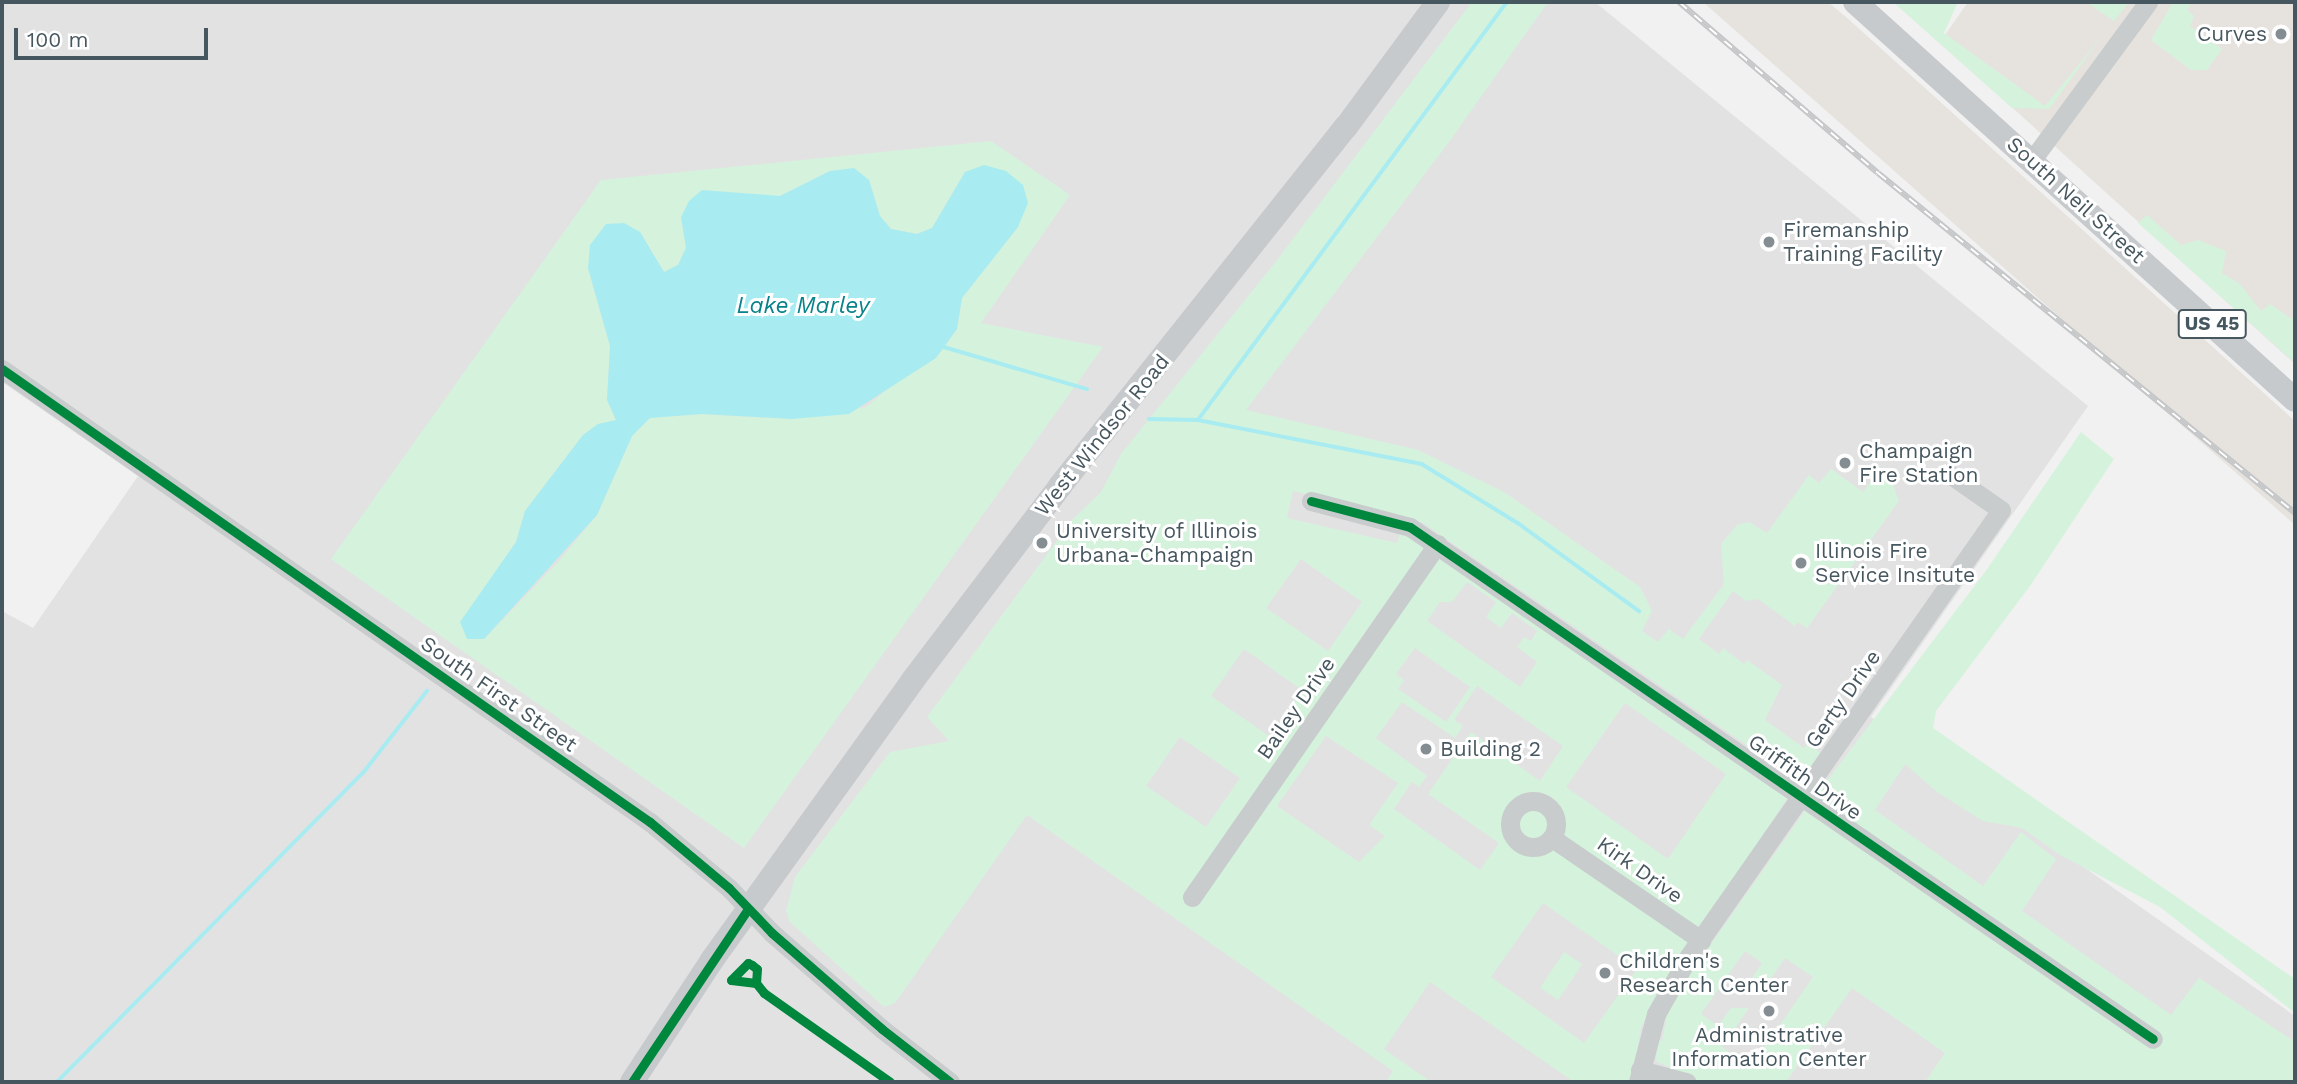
<!DOCTYPE html>
<style>
body{margin:0}
#map{position:relative;width:2297px;height:1084px;overflow:hidden;background:#f2f1f1;font-family:"Work Sans",sans-serif}
div>[style]{position:absolute}
.commercial>*{inset:0;background:#e6e3df}
.education>*{inset:0;background:#e3e2e3}
.green>*{inset:0;background:#d5f2dc;transform-origin:0 0}
.water>*{inset:0;background:#a8ecf1}
.stream>*{height:3.5px;margin:-1.75px;padding:0 1.75px;transform-origin:1.75px;border-radius:1.75px;background:#a8ecf1}
.minor>*{height:19px;margin:-9.5px;padding:0 9.5px;transform-origin:9.5px;border-radius:9.5px;background:#c8cccd}
.minor>.ring{margin:-9.5px;padding:0;box-sizing:content-box;background:none;border:19px solid #c8cccd;border-radius:50%}
.major>*{height:24px;margin:-12px;padding:0 12px;transform-origin:12px;border-radius:12px;background:#c6cacc}
.rail>*{height:6px;margin-top:-3px;transform-origin:0;background:repeating-linear-gradient(90deg,#fff 0 10px,#c4c6c8 0 20px);box-sizing:border-box;border-block:2px solid #c4c6c8}
.cycleway>*{height:9px;margin:-4.5px;padding:0 4.5px;transform-origin:4.5px;border-radius:4.5px;background:#00873e}
.dots>*{width:19px;height:19px;translate:-50% -50%;box-sizing:border-box;border:4px solid #fff;border-radius:50%}
span{translate:-50% -50%;white-space:nowrap;text-align:center;line-height:1.15;-webkit-text-stroke:6px #fff;paint-order:stroke}
.shield-label span{padding:2px 5px;background:#fff;border:2px solid;border-radius:5px;-webkit-text-stroke-width:0}
.shield-label{font-size:19px;color:#47575f;font-weight:700}
.poi-label{font-size:21px;color:#47575f}
.right{translate:-100% -50%;text-align:right}
.left{translate:0 -50%;text-align:left}
.street-label{font-size:21px;color:#47575f}
.water-label{font-size:23px;color:#08828b;font-style:italic}
.frame{position:absolute;inset:0;border:4px solid #47575f;pointer-events:none}
.scale{position:absolute;left:14px;top:28px;width:194px;height:32px;box-sizing:border-box;border:4px solid #47575f;border-top:0;padding-left:9px;font-size:21px;line-height:24px;white-space:nowrap;color:#47575f;-webkit-text-stroke:5px #fff;paint-order:stroke}
</style>
<div id="map">
<div class="commercial">
<div style="clip-path:polygon(1703px 2px,1828px 2px,1846px 17px,2295px 421px,2295px 525px)"></div>
<div style="clip-path:polygon(1968px 2px,2295px 2px,2295px 364px,1940px 42px)"></div>
</div>
<div class="education">
<div style="clip-path:polygon(2px 2px,1595px 2px,2088px 406px,1871px 717px,2295px 1016px,2295px 1082px,2px 1082px,2px 611px,33px 628px,138px 476px,2px 382px)"></div>
</div>
<div class="green">
<div style="clip-path:polygon(evenodd,1472px 2px,1548px 2px,1449px 142px,1246px 410px,1418px 450px,1504px 492px,1640px 587px,1652px 611px,1642px 631px,1658px 642px,1669px 629px,1683px 639px,1724px 584px,1721px 544px,1737px 525px,1749px 522px,1767px 533px,1809px 475px,1819px 483px,1831px 469px,1863px 492px,1877px 473px,1892px 483px,1899px 501px,1807px 628px,1798px 622px,1795px 626px,1758px 599px,1746px 601px,1733px 591px,1699px 639px,1719px 654px,1723px 648px,1744px 664px,1747px 660px,1782px 685px,1765px 720px,1804px 748px,1810px 741px,1822px 756px,1799px 781px,1423px 523px,1293px 491px,1287px 518px,1397px 543px,1401px 531px,1789px 796px,1658px 992px,1641px 1028px,1632px 1082px,1574px 1082px,1430px 982px,1384px 1049px,1431px 1082px,1386px 1082px,1393px 1071px,1027px 815px,895px 1003px,884px 1007px,790px 922px,786px 911px,795px 877px,890px 752px,949px 741px,927px 717px,1073px 519px,1101px 492px,1121px 454px,1274px 264px,1472px 2px,1301px 559px,1362px 602px,1328px 651px,1266px 608px,1301px 559px,1472px 2px,1467px 582px,1496px 602px,1486px 617px,1501px 628px,1512px 613px,1537px 631px,1531px 641px,1524px 637px,1517px 647px,1537px 662px,1520px 687px,1427px 621px,1440px 602px,1452px 602px,1467px 582px,1472px 2px,1415px 648px,1470px 687px,1446px 722px,1398px 689px,1404px 680px,1396px 674px,1415px 648px,1472px 2px,1244px 649px,1302px 690px,1269px 736px,1211px 696px,1244px 649px,1472px 2px,1477px 686px,1563px 746px,1540px 781px,1471px 732px,1428px 794px,1499px 843px,1480px 870px,1394px 809px,1412px 782px,1419px 787px,1427px 776px,1376px 738px,1402px 702px,1455px 738px,1463px 726px,1454px 720px,1477px 686px,1472px 2px,1625px 703px,1726px 774px,1668px 859px,1566px 787px,1625px 703px,1472px 2px,1326px 736px,1398px 783px,1369px 825px,1385px 836px,1359px 862px,1277px 806px,1326px 736px,1472px 2px,1180px 737px,1240px 778px,1206px 827px,1146px 786px,1180px 737px,1472px 2px,1543px 903px,1637px 969px,1584px 1043px,1491px 977px,1543px 903px)"></div>
<div style="clip-path:polygon(1893px 2px,1958px 2px,1944px 33px,2045px 106px,2102px 36px,2049px 109px,2012px 108px)"></div>
<div style="clip-path:polygon(2086px 2px,2129px 2px,2114px 21px)"></div>
<div style="clip-path:polygon(2173px 2px,2192px 2px,2187px 10px,2194px 16px,2190px 26px,2222px 49px,2207px 70px,2191px 70px,2151px 40px)"></div>
<div style="clip-path:polygon(evenodd,991px 141px,1070px 195px,981px 323px,1103px 347px,744px 848px,331px 559px,601px 180px,991px 141px,830px 171px,869px 180px,880px 216px,891px 229px,917px 234px,932px 228px,965px 172px,1018px 227px,962px 298px,957px 329px,936px 358px,893px 384px,866px 407px,792px 419px,702px 414px,650px 417px,632px 436px,597px 515px,558px 562px,484px 639px,461px 622px,516px 542px,525px 511px,583px 435px,598px 424px,616px 421px,607px 400px,610px 346px,588px 268px,640px 232px,664px 272px,678px 265px,686px 248px,681px 217px,754px 196px,780px 196px,830px 171px)"></div>
<div style="clip-path:polygon(2147px 215px,2181px 245px,2198px 240px,2226px 251px,2222px 273px,2240px 284px,2261px 311px,2270px 304px,2295px 321px,2295px 363px,2138px 223px)"></div>
<div style="clip-path:polygon(evenodd,2081px 432px,2114px 459px,2030px 586px,1936px 711px,1933px 728px,2295px 979px,2295px 1013px,2160px 907px,2060px 855px,2022px 828px,1983px 821px,1937px 792px,1905px 764px,1875px 810px,1983px 886px,2021px 832px,2056px 859px,2022px 911px,2171px 1015px,2199px 978px,2295px 1042px,2295px 1082px,1925px 1082px,1945px 1053px,1852px 988px,1786px 1082px,1699px 1082px,1656px 1061px,1657px 1039px,1662px 1041px,1667px 1014px,1692px 971px,1814px 798px,1985px 572px,2081px 432px,1745px 951px,1762px 963px,1752px 978px,1760px 994px,1785px 958px,1813px 977px,1751px 1067px,1722px 1047px,1749px 1008px,1731px 1008px,1718px 1026px,1701px 1014px,1745px 951px)"></div>
<div style="left:1564px;top:952px;width:22px;height:43px;rotate:34deg"></div>
</div>
<div class="water">
<div style="clip-path:polygon(984px 165px,1006px 171px,1023px 185px,1028px 203px,1018px 227px,962px 298px,957px 329px,936px 358px,849px 414px,792px 419px,702px 414px,650px 418px,632px 436px,597px 515px,484px 639px,467px 639px,460px 622px,516px 542px,525px 511px,583px 435px,598px 424px,616px 420px,607px 400px,610px 346px,588px 268px,590px 245px,606px 224px,624px 223px,640px 232px,664px 272px,678px 265px,686px 248px,681px 217px,689px 201px,702px 190px,780px 196px,830px 171px,854px 168px,869px 180px,880px 216px,891px 229px,917px 234px,932px 228px,965px 172px)"></div>
</div>
<div class="stream">
<div style="left:944px;top:347px;width:149px;rotate:16.4deg"></div>
<div style="left:1149px;top:419px;width:49px;rotate:1.2deg"></div>
<div style="left:1198px;top:420px;width:520px;rotate:-53.53deg"></div>
<div style="left:1198px;top:420px;width:228px;rotate:11.1deg"></div>
<div style="left:1422px;top:464px;width:113px;rotate:31.6deg"></div>
<div style="left:1518px;top:523px;width:150px;rotate:36deg"></div>
<div style="left:57px;top:1082px;width:435px;rotate:-45.3deg"></div>
<div style="left:363px;top:773px;width:104px;rotate:-52deg"></div>
</div>
<div class="minor">
<div style="left:2032px;top:160px;width:196px;rotate:-53.7deg"></div>
<div style="left:2px;top:369px;width:791px;rotate:34.96deg"></div>
<div style="left:650px;top:822px;width:103px;rotate:39.9deg"></div>
<div style="left:729px;top:888px;width:62px;rotate:46.3deg"></div>
<div style="left:772px;top:933px;width:146px;rotate:41.1deg"></div>
<div style="left:882px;top:1029px;width:86px;rotate:37.9deg"></div>
<div style="left:1311px;top:501px;width:102px;rotate:14.7deg"></div>
<div style="left:1410px;top:527px;width:902px;rotate:34.57deg"></div>
<div class="ring" style="left:1510px;top:801px;width:27px;height:27px"></div>
<div style="left:1552px;top:838px;width:181px;rotate:34.4deg"></div>
<div style="left:1192px;top:897px;width:430px;rotate:-55.2deg"></div>
<div style="left:1640px;top:1070px;width:48px;rotate:14.6deg"></div>
<div style="left:1638px;top:1082px;width:70px;rotate:-75.2deg"></div>
<div style="left:1656px;top:1014px;width:67px;rotate:-60.4deg"></div>
<div style="left:1689px;top:956px;width:544px;rotate:-55.03deg"></div>
<div style="left:2001px;top:510px;width:65px;rotate:-145.1deg"></div>
</div>
<div class="major">
<div style="left:1855px;top:2px;width:593px;rotate:42.13deg"></div>
<div style="left:632px;top:1082px;width:146px;rotate:-56.7deg"></div>
<div style="left:712px;top:960px;width:345px;rotate:-54.3deg"></div>
<div style="left:913px;top:680px;width:243px;rotate:-52.8deg"></div>
<div style="left:1060px;top:486px;width:459px;rotate:-51.5deg"></div>
<div style="left:1346px;top:127px;width:155px;rotate:-53.6deg"></div>
</div>
<div class="rail">
<div style="left:1679px;top:2px;width:262px;rotate:40.7deg"></div>
<div style="left:1878px;top:173px;width:538px;rotate:39.19deg"></div>
</div>
<div class="cycleway">
<div style="left:2px;top:369px;width:791px;rotate:34.96deg"></div>
<div style="left:650px;top:822px;width:103px;rotate:39.9deg"></div>
<div style="left:729px;top:888px;width:62px;rotate:46.3deg"></div>
<div style="left:772px;top:933px;width:146px;rotate:41.1deg"></div>
<div style="left:882px;top:1029px;width:86px;rotate:37.9deg"></div>
<div style="left:1311px;top:501px;width:102px;rotate:14.7deg"></div>
<div style="left:1410px;top:527px;width:902px;rotate:34.57deg"></div>
<div style="left:756px;top:983px;width:25px;rotate:-173deg"></div>
<div style="left:731px;top:980px;width:24px;rotate:-45deg"></div>
<div style="left:748px;top:963px;width:4px;rotate:27deg"></div>
<div style="left:752px;top:965px;width:6px;rotate:39deg"></div>
<div style="left:757px;top:969px;width:14px;rotate:94deg"></div>
<div style="left:756px;top:983px;width:13px;rotate:51deg"></div>
<div style="left:764px;top:993px;width:154px;rotate:35.2deg"></div>
<div style="left:632px;top:1082px;width:208px;rotate:-56.2deg"></div>
</div>
<div class="dots">
<div style="left:2281px;top:34px;background:#838d92"></div>
<div style="left:1769px;top:242px;background:#838d92"></div>
<div style="left:1845px;top:463px;background:#838d92"></div>
<div style="left:1042px;top:543px;background:#838d92"></div>
<div style="left:1801px;top:563px;background:#838d92"></div>
<div style="left:1426px;top:749px;background:#838d92"></div>
<div style="left:1605px;top:973px;background:#838d92"></div>
<div style="left:1769px;top:1011px;background:#838d92"></div>
</div>
<div class="shield-label">
<span style="left:2212px;top:324px">US 45</span>
</div>
<div class="poi-label">
<span class="right" style="left:2267px;top:34px">Curves</span>
<span class="left" style="left:1783px;top:242px">Firemanship<br>Training Facility</span>
<span class="left" style="left:1859px;top:463px">Champaign<br>Fire Station</span>
<span class="left" style="left:1056px;top:543px">University of Illinois<br>Urbana-Champaign</span>
<span class="left" style="left:1815px;top:563px">Illinois Fire<br>Service Insitute</span>
<span class="left" style="left:1440px;top:749px">Building 2</span>
<span class="left" style="left:1619px;top:973px">Children's<br>Research Center</span>
<span style="left:1769px;top:1047px">Administrative<br>Information Center</span>
</div>
<div class="street-label">
<span style="left:2076px;top:200px;rotate:42deg">South Neil Street</span>
<span style="left:1102px;top:435px;rotate:-51deg">West Windsor Road</span>
<span style="left:499px;top:694px;rotate:35deg">South First Street</span>
<span style="left:1843px;top:699px;rotate:-55deg">Gerty Drive</span>
<span style="left:1296px;top:708px;rotate:-55deg">Bailey Drive</span>
<span style="left:1805px;top:777px;rotate:35deg">Griffith Drive</span>
<span style="left:1640px;top:870px;rotate:35deg">Kirk Drive</span>
</div>
<div class="water-label">
<span style="left:803px;top:306px">Lake Marley</span>
</div>
<div class="frame"></div>
<div class="scale">100 m</div>
</div>
